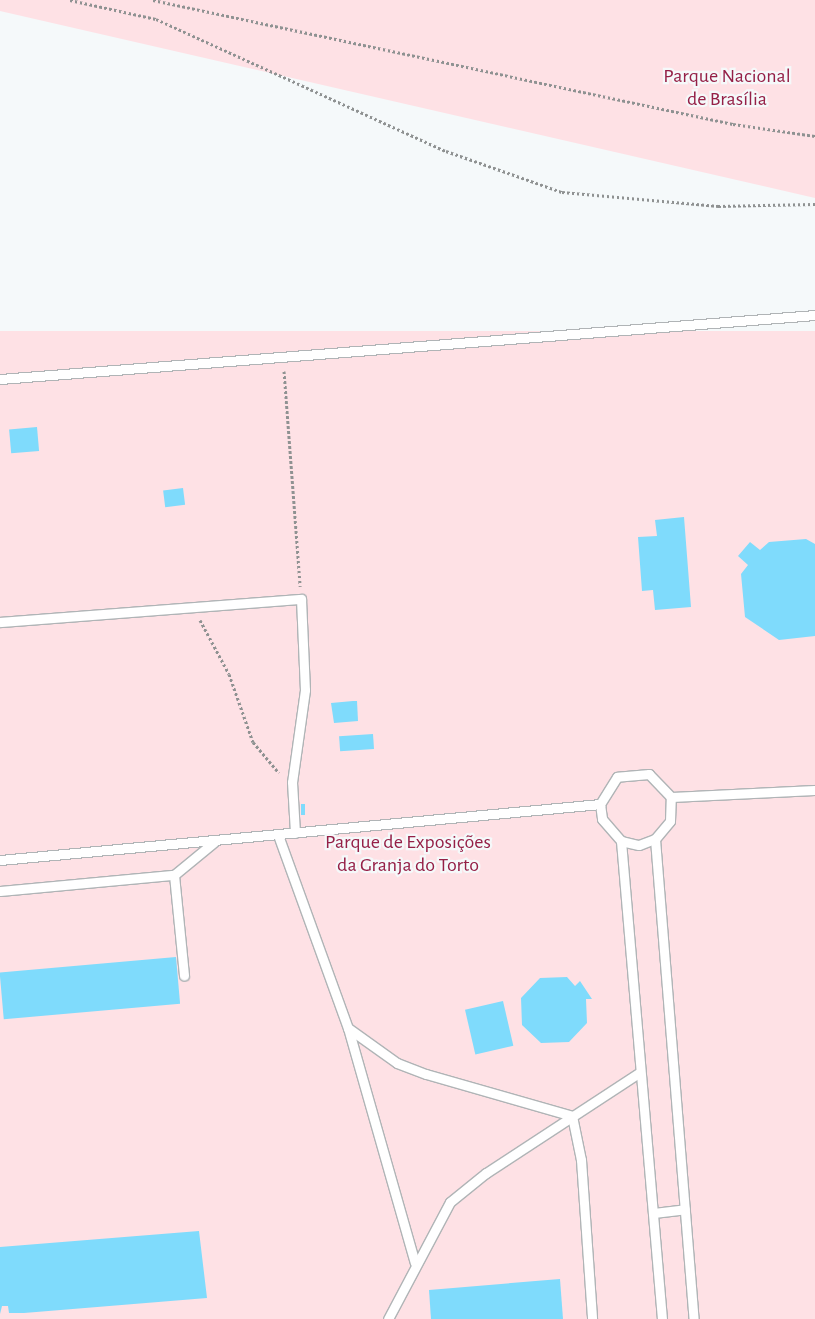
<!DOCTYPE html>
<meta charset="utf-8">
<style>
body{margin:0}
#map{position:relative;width:815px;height:1319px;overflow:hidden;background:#f5f9fa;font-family:"Alegreya Sans",sans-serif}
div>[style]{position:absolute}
.green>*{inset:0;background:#fee1e5;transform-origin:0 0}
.building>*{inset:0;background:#7fdbfc;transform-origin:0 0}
.path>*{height:3px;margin-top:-1.5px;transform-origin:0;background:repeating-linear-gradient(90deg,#8f9292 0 2.5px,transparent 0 5px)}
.roads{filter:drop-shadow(1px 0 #b0b4b6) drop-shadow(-1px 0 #b0b4b6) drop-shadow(0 1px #b0b4b6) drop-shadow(0 -1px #b0b4b6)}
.lane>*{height:9px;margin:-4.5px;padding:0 4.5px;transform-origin:4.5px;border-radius:4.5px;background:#fff}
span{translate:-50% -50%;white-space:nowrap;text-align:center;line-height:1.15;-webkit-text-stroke:4.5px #f5f9fa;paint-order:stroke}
.park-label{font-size:20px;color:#952047}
</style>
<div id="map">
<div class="green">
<div style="clip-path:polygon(0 0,815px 0,815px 198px,0 11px)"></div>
<div style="left:815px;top:331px;width:988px;height:817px;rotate:90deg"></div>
</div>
<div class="building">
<div style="left:37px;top:427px;width:24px;height:28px;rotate:85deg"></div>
<div style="left:183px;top:488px;width:17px;height:20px;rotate:83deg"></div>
<div style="clip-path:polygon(684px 517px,691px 607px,655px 610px,653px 590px,642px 591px,638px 537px,657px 536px,655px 520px)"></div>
<div style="clip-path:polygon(806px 539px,815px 544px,815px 636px,779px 640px,745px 617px,741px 574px,748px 565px,738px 556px,750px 542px,760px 550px,769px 542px)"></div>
<div style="clip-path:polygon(353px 701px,357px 701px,358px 721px,334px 723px,331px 703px)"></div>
<div style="left:373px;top:734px;width:15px;height:34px;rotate:86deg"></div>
<div style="left:301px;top:804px;width:4px;height:11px"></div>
<div style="left:176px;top:957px;width:47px;height:177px;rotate:85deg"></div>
<div style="clip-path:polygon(567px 977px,575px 986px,580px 981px,592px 999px,586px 999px,587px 1023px,569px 1042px,541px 1043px,522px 1025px,521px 998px,540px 978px)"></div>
<div style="left:503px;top:1001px;width:46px;height:39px;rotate:77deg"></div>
<div style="clip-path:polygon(199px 1231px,207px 1298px,24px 1313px,9px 1313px,8px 1306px,2px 1306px,0 1314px,0 1247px)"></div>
<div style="clip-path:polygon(560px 1279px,563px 1319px,431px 1319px,429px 1290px)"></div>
</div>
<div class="path">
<div style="left:70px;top:0;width:88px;rotate:12.5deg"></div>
<div style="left:156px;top:19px;width:319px;rotate:24.5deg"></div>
<div style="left:446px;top:151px;width:123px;rotate:19.5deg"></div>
<div style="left:562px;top:192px;width:157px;rotate:5.1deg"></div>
<div style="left:718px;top:206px;width:97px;rotate:-1.2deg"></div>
<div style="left:153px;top:0;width:593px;rotate:12.07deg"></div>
<div style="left:733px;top:124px;width:83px;rotate:8.3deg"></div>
<div style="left:284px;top:371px;width:216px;rotate:85.7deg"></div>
<div style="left:200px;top:620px;width:61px;rotate:61.8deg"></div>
<div style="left:229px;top:674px;width:72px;rotate:70.6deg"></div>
<div style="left:253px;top:742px;width:40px;rotate:50deg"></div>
</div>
<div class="roads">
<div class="lane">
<div style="left:0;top:379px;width:818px;rotate:-4.49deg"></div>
<div style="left:0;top:622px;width:302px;rotate:-4.4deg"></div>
<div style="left:301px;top:599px;width:91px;rotate:87.5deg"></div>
<div style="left:305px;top:690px;width:93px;rotate:98deg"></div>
<div style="left:292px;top:782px;width:51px;rotate:86.6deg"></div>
<div style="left:671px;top:797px;width:144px;rotate:-2.8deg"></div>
<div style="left:278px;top:835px;width:205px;rotate:70.1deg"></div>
<div style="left:348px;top:1028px;width:244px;rotate:74.1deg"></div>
<div style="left:655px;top:839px;width:482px;rotate:85.4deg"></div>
<div style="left:621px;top:841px;width:18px;rotate:13deg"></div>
<div style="left:639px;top:845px;width:17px;rotate:-21deg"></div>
<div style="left:655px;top:839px;width:23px;rotate:-50deg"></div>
<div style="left:670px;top:821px;width:24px;rotate:-88deg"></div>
<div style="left:671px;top:797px;width:32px;rotate:-134deg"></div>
<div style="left:649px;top:774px;width:32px;rotate:175deg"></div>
<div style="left:617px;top:777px;width:32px;rotate:122deg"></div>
<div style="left:600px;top:804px;width:15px;rotate:82deg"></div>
<div style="left:602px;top:819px;width:29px;rotate:49deg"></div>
<div style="left:621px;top:841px;width:480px;rotate:85.1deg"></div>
<div style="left:0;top:860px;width:603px;rotate:-5.33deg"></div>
<div style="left:174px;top:875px;width:101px;rotate:84.3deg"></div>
<div style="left:0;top:891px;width:175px;rotate:-5.3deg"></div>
<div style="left:174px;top:875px;width:52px;rotate:-39.5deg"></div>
<div style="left:348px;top:1028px;width:60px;rotate:35.5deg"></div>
<div style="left:397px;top:1063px;width:31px;rotate:21deg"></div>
<div style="left:426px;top:1074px;width:152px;rotate:16deg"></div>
<div style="left:572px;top:1116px;width:45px;rotate:78.4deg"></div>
<div style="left:581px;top:1160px;width:159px;rotate:86deg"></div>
<div style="left:654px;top:1213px;width:31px;rotate:-7deg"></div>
<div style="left:388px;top:1319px;width:132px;rotate:-62.1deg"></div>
<div style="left:450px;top:1202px;width:46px;rotate:-38.9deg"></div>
<div style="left:486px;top:1173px;width:183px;rotate:-33.2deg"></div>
</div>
</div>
<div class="park-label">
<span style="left:727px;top:88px">Parque Nacional<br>de Brasília</span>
<span style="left:408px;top:854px">Parque de Exposições<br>da Granja do Torto</span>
</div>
</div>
